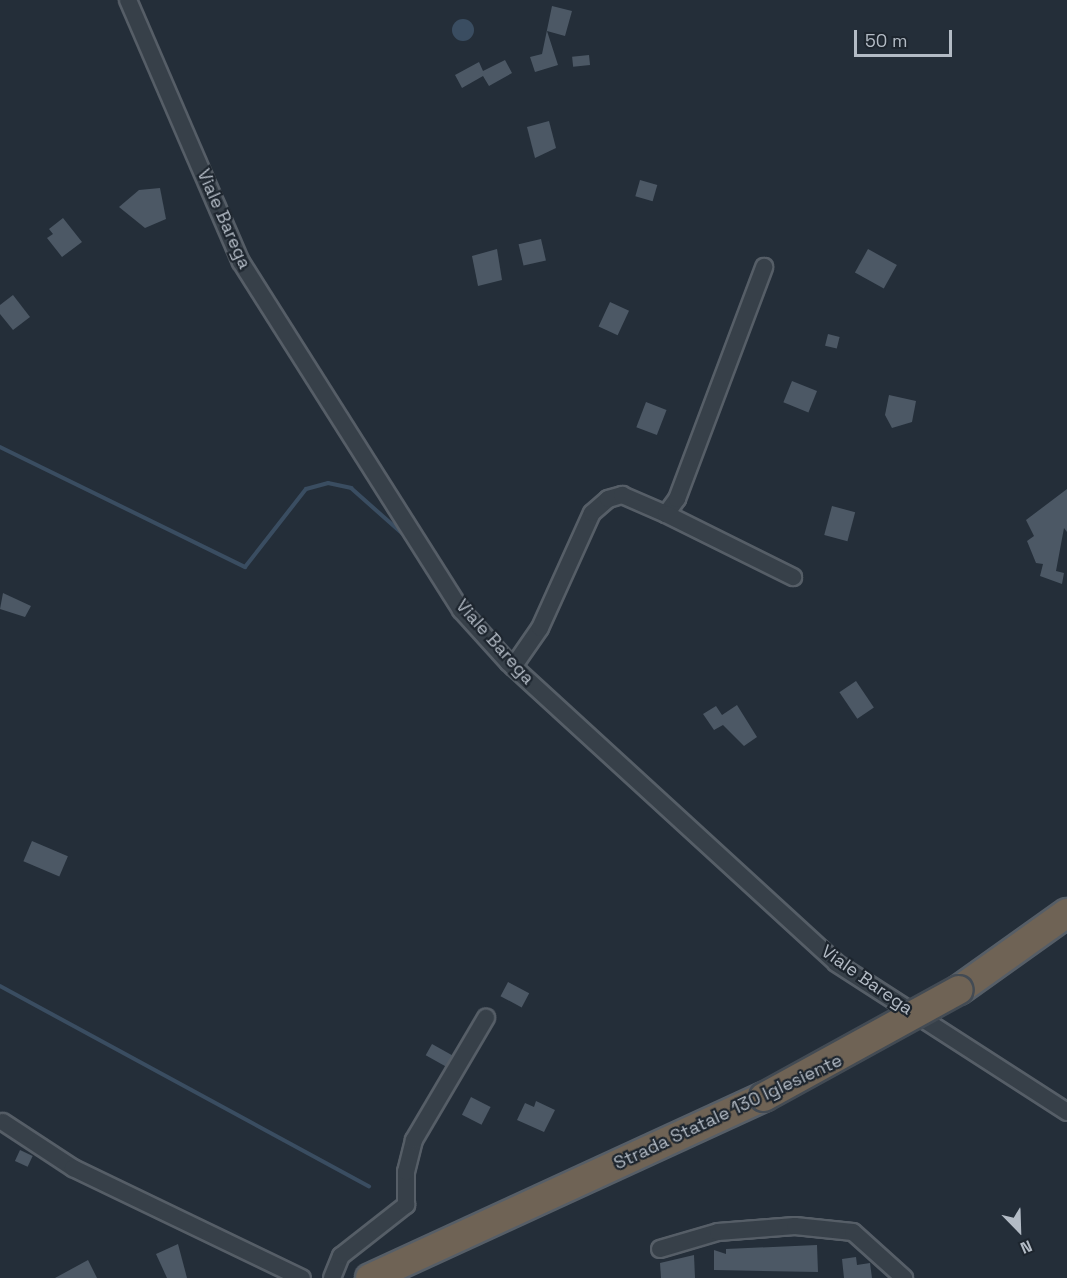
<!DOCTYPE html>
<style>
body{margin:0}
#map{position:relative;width:1067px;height:1278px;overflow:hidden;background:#242e39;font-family:"Space Grotesk",sans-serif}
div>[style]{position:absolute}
.water>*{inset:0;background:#3a4d61}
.round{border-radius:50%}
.stream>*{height:4px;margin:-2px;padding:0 2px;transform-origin:2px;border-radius:2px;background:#3a4d61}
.building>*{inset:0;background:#4c5865;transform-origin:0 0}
.roads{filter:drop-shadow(2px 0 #565e67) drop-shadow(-2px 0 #565e67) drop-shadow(0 2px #565e67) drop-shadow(0 -2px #565e67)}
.street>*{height:16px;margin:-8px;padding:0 8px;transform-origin:8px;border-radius:8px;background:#374049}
.highway>*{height:28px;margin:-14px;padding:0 14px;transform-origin:14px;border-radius:14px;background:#6f6355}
.bridges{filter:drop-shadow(2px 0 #434b54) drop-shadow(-2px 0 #434b54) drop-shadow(0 2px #434b54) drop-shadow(0 -2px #434b54)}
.highway-bridge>*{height:28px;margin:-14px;padding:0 14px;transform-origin:14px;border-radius:14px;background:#6f6355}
span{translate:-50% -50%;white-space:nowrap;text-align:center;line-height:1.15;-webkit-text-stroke:4.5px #1d252e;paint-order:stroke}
.street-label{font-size:18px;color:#b3bbc5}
.north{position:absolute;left:989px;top:1200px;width:60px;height:60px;-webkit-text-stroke:4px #1d252e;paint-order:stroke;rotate:157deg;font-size:16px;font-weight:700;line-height:24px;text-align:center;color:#b3bbc5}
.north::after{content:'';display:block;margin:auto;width:21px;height:27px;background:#b3bbc5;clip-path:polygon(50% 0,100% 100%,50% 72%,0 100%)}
.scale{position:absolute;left:854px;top:30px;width:98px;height:27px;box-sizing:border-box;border:3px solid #b3bbc5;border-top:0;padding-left:8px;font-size:18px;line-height:21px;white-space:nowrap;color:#b3bbc5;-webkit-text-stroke:4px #1d252e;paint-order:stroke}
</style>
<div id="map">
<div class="water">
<div class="round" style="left:452px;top:19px;width:22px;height:22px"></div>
</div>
<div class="stream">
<div style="left:0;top:447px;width:273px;rotate:26.1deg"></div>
<div style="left:245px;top:567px;width:99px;rotate:-52deg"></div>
<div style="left:306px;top:489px;width:23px;rotate:-15deg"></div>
<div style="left:328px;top:483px;width:24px;rotate:12deg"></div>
<div style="left:351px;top:488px;width:72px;rotate:41.6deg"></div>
<div style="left:0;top:986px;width:420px;rotate:28.5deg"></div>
</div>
<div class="building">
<div style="clip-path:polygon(552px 6px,572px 11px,565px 36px,547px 31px,558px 65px,535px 72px,530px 57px,542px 54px)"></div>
<div style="left:589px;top:55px;width:10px;height:17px;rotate:84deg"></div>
<div style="clip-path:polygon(505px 60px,512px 73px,489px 86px,483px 76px,462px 88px,455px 75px,479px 62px,483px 71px)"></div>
<div style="clip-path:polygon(549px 121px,556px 148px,535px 158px,527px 127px)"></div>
<div style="left:640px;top:180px;width:18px;height:17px;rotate:16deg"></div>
<div style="clip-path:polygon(160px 188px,166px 219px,145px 228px,119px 207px,139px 190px)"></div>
<div style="clip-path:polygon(63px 218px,82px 242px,62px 257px,47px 238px,53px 234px,49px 229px)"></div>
<div style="left:541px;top:239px;width:22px;height:23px;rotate:77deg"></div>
<div style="clip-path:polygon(497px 249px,502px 280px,478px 286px,472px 256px)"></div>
<div style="left:868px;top:249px;width:33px;height:27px;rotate:29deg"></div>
<div style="clip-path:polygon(13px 295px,30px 317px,13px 330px,0 314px,0 305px)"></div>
<div style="left:610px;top:302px;width:21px;height:27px;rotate:25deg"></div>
<div style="left:828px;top:334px;width:12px;height:12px;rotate:14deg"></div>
<div style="left:792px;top:381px;width:27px;height:23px;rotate:22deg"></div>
<div style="clip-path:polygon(889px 395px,916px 401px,912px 422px,892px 428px,885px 415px)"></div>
<div style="left:646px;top:402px;width:22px;height:27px;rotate:21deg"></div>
<div style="clip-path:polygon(1067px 489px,1067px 532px,1064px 528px,1056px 571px,1064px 573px,1062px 584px,1040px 576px,1043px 564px,1036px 563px,1027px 541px,1034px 536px,1026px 520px)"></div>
<div style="left:832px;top:506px;width:24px;height:30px;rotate:15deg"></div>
<div style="clip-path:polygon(3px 593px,31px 606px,25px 617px,0 609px)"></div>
<div style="left:856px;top:681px;width:32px;height:20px;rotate:56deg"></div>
<div style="clip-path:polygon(737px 705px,757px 737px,744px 746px,723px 725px,714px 730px,703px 714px,716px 706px,722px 715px)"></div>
<div style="left:32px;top:841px;width:39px;height:22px;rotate:23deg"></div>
<div style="left:508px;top:982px;width:24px;height:16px;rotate:28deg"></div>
<div style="left:432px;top:1044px;width:23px;height:13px;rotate:29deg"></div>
<div style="left:471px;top:1097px;width:22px;height:20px;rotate:27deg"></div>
<div style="clip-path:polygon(536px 1101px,555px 1110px,544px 1132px,517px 1120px,525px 1103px,534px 1107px)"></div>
<div style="left:20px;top:1150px;width:14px;height:12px;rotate:25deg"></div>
<div style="clip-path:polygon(178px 1244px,187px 1278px,167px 1278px,156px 1254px)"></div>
<div style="clip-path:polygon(817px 1245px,818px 1272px,714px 1270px,714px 1250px,726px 1254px,726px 1249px)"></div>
<div style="clip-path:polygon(694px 1255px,695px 1278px,661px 1278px,660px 1263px)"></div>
<div style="clip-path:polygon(856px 1257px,857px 1265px,870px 1263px,872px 1278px,844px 1278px,842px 1259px)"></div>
<div style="clip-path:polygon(88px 1260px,97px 1278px,55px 1278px)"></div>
</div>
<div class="roads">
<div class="street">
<div style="left:128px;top:0;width:285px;rotate:66.7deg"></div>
<div style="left:241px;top:262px;width:412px;rotate:57.7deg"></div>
<div style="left:461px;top:610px;width:70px;rotate:47.9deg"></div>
<div style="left:508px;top:662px;width:445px;rotate:42.5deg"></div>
<div style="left:836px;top:963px;width:275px;rotate:32.8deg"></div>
<div style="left:666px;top:514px;width:19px;rotate:-54deg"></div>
<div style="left:677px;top:499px;width:248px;rotate:-69.4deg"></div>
<div style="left:513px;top:667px;width:47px;rotate:-55.3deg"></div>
<div style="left:540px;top:628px;width:126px;rotate:-65.7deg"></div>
<div style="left:592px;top:513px;width:21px;rotate:-41deg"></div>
<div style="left:608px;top:499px;width:15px;rotate:-16deg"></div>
<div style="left:622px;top:495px;width:48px;rotate:23.4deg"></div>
<div style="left:666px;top:514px;width:142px;rotate:26.4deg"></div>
<div style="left:3px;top:1122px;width:84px;rotate:33.3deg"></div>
<div style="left:73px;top:1168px;width:254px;rotate:25.7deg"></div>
<div style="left:660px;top:1249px;width:60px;rotate:-16.3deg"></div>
<div style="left:718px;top:1232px;width:77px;rotate:-4.5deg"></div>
<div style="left:795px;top:1226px;width:58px;rotate:5.9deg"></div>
<div style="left:853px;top:1232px;width:69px;rotate:42deg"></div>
<div style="left:332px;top:1278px;width:24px;rotate:-68deg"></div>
<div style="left:341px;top:1256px;width:83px;rotate:-38.1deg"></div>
<div style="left:406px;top:1205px;width:33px;rotate:-90deg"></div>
<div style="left:406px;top:1172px;width:33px;rotate:-76deg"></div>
<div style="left:414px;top:1140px;width:142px;rotate:-59.5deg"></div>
</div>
<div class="highway">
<div style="left:959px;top:990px;width:133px;rotate:-35.5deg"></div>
<div style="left:370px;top:1278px;width:434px;rotate:-24.7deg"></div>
</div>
</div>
<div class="bridges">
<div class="highway-bridge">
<div style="left:764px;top:1097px;width:222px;rotate:-28.8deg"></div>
</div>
</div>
<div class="street-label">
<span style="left:224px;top:219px;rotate:66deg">Viale Barega</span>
<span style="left:495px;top:642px;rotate:48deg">Viale Barega</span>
<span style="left:867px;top:980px;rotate:35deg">Viale Barega</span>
<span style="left:728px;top:1112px;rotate:-25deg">Strada Statale 130 Iglesiente</span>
</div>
<div class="north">N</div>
<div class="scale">50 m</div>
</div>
